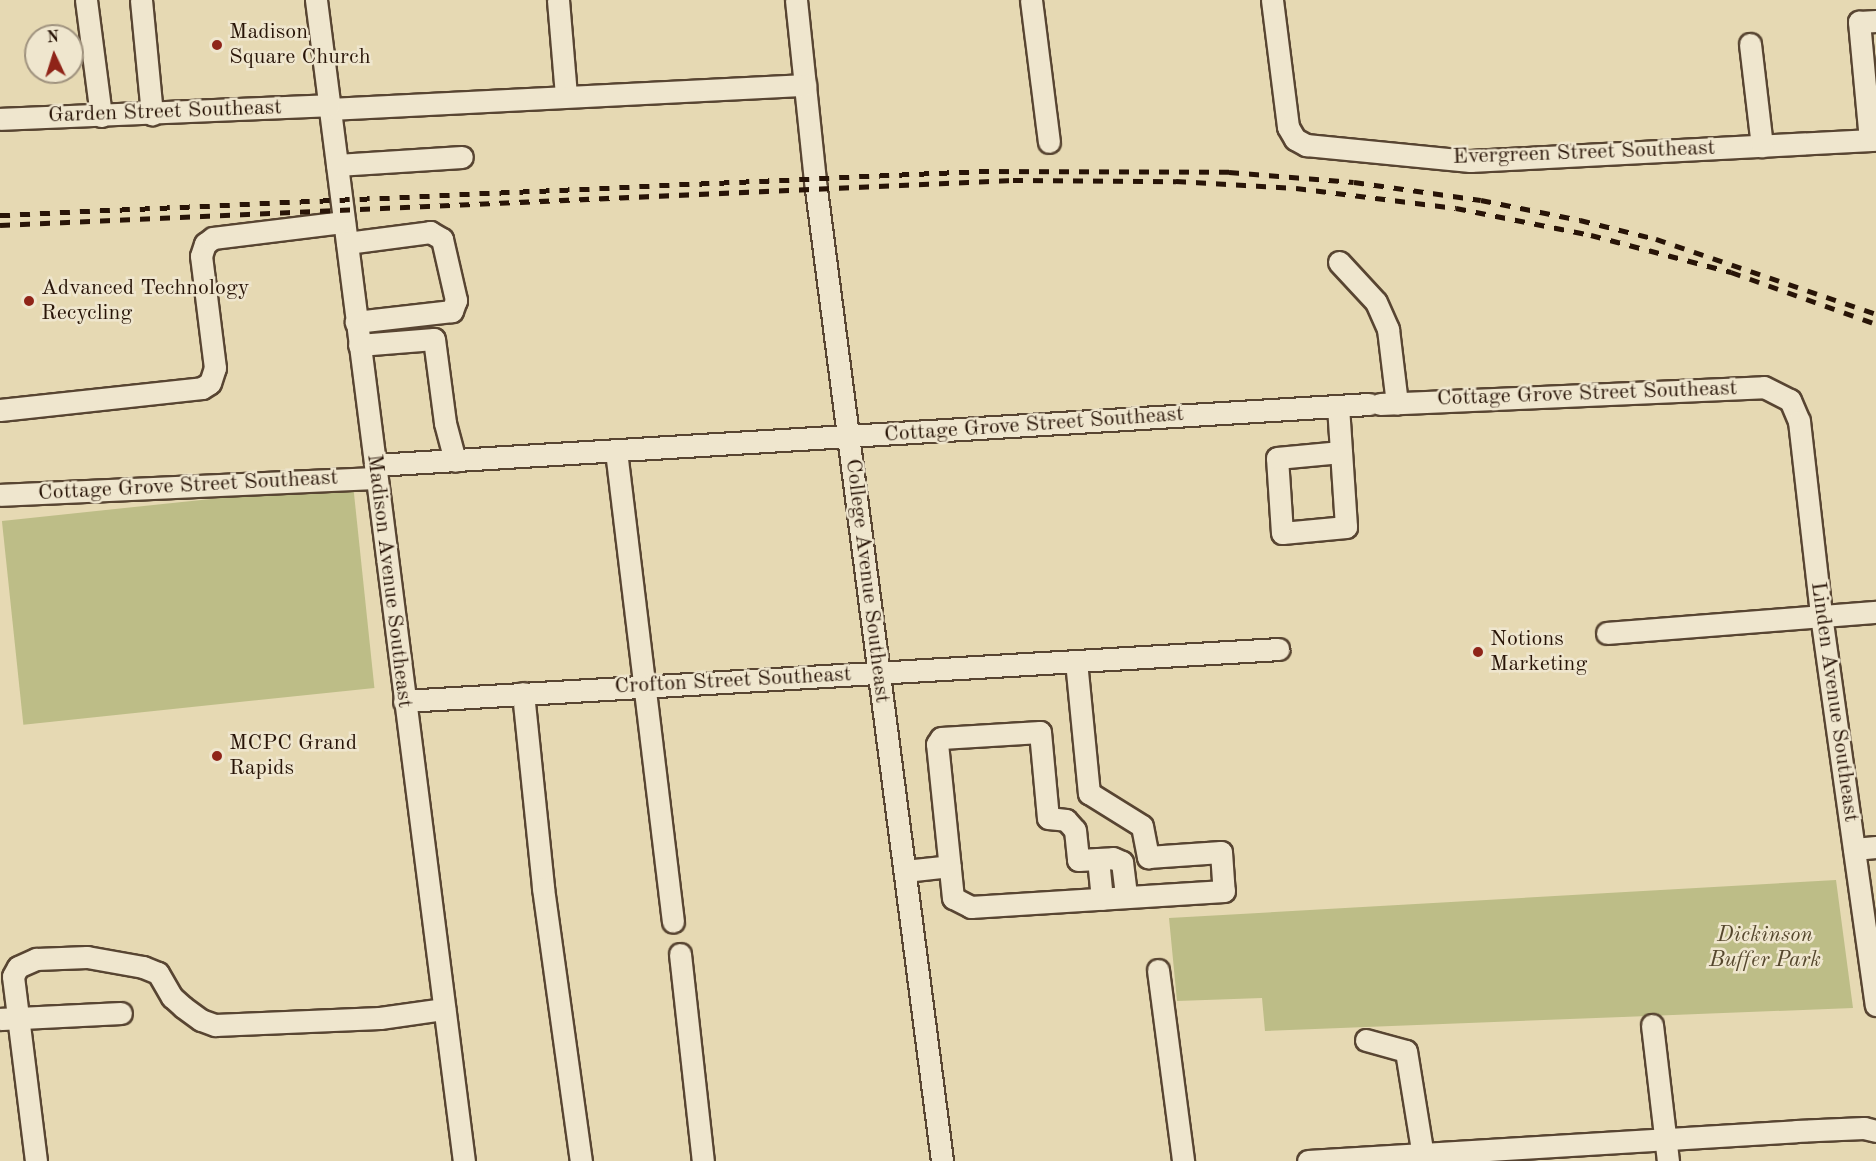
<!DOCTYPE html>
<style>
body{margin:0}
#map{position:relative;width:1876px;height:1161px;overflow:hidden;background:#e6d9b3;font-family:"Old Standard TT",serif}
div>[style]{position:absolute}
.green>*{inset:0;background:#bdbd87;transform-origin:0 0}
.roads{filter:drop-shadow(2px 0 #584532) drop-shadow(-2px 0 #584532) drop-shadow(0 2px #584532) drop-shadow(0 -2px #584532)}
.minor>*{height:21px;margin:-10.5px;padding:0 10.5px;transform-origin:10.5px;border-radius:10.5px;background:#efe6ce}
.rail>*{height:4.5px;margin-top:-2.25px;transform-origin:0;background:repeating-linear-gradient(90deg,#281407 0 10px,transparent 0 20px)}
.dots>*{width:16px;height:16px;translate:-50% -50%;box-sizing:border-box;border:3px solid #efe6ce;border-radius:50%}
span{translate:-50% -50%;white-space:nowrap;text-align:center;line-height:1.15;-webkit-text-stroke:5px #efe6ce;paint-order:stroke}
.poi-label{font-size:22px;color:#281407}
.left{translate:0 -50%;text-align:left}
.street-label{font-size:22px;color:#281407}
.park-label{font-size:22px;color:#55472d;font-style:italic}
.north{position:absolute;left:24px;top:24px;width:60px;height:60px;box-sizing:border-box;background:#efe6ce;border:2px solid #9f927e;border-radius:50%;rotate:356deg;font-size:16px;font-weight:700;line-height:24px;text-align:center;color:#281407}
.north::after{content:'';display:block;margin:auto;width:21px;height:27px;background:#8f2418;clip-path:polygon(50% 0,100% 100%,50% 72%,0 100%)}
</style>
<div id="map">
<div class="green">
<div style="left:353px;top:484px;width:205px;height:353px;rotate:84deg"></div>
<div style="clip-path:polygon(1836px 880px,1853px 1008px,1265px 1031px,1262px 998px,1177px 1001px,1169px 918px)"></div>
</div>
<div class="roads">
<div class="minor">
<div style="left:86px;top:0;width:117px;rotate:82.6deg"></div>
<div style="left:141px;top:0;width:115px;rotate:84.5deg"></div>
<div style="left:316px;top:0;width:1170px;rotate:82.74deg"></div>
<div style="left:558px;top:0;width:95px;rotate:85.2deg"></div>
<div style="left:796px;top:0;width:190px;rotate:84deg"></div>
<div style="left:816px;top:189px;width:980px;rotate:82.61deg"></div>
<div style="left:1031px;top:0;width:143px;rotate:82.8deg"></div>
<div style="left:1272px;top:0;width:128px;rotate:82.8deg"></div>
<div style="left:1288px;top:127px;width:14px;rotate:60deg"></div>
<div style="left:1295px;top:139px;width:13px;rotate:29deg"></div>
<div style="left:1306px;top:145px;width:165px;rotate:5.6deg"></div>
<div style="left:1470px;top:161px;width:407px;rotate:-3deg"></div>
<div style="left:1750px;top:44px;width:103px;rotate:83.3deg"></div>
<div style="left:330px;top:109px;width:476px;rotate:-2.9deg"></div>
<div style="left:0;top:119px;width:329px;rotate:-2.4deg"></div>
<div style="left:1870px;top:140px;width:119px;rotate:-95.3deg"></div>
<div style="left:1859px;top:22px;width:17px;rotate:-3deg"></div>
<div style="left:337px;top:165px;width:125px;rotate:-3.7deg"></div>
<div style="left:347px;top:243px;width:84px;rotate:-7.5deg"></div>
<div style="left:430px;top:232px;width:14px;rotate:30deg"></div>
<div style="left:442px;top:239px;width:63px;rotate:77.1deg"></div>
<div style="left:456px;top:300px;width:12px;rotate:110deg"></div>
<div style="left:452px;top:311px;width:97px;rotate:173.5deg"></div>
<div style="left:1339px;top:262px;width:54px;rotate:47.2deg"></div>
<div style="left:1376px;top:302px;width:30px;rotate:66deg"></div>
<div style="left:1388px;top:329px;width:75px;rotate:83.1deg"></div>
<div style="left:359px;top:345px;width:75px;rotate:-4.6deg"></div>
<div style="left:434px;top:339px;width:85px;rotate:82.5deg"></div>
<div style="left:445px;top:423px;width:39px;rotate:75deg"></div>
<div style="left:1380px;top:404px;width:384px;rotate:-2.5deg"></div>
<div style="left:1764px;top:387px;width:29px;rotate:27deg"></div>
<div style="left:1790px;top:400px;width:23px;rotate:67deg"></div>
<div style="left:1799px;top:421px;width:195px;rotate:83.5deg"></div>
<div style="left:1821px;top:615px;width:394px;rotate:82deg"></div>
<div style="left:1338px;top:406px;width:121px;rotate:86.2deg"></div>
<div style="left:1346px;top:527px;width:64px;rotate:174.6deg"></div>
<div style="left:1282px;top:533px;width:75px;rotate:-93.8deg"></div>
<div style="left:1277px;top:458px;width:64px;rotate:-5.4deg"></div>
<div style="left:0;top:410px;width:203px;rotate:-6.2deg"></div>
<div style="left:202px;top:388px;width:9px;rotate:-32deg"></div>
<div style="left:210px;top:383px;width:16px;rotate:-72deg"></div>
<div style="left:215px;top:368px;width:113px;rotate:-97.1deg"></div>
<div style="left:201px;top:256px;width:13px;rotate:-72deg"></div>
<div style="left:205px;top:244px;width:10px;rotate:-37deg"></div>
<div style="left:213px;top:238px;width:132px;rotate:-7deg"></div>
<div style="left:616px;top:451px;width:474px;rotate:83.1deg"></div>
<div style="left:375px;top:465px;width:996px;rotate:-3.51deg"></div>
<div style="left:0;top:495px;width:376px;rotate:-2.6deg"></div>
<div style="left:1607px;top:633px;width:270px;rotate:-4.5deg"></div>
<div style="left:1076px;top:661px;width:133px;rotate:84.4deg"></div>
<div style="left:1089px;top:793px;width:62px;rotate:31.9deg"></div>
<div style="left:1142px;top:826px;width:32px;rotate:79deg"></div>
<div style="left:1148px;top:857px;width:73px;rotate:-3.9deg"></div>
<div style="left:1221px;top:852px;width:39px;rotate:86deg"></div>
<div style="left:1224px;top:891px;width:254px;rotate:176.4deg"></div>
<div style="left:971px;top:907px;width:20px;rotate:-153deg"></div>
<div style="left:953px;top:898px;width:155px;rotate:-95.9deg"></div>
<div style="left:937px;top:744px;width:7px;rotate:-56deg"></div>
<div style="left:941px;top:738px;width:99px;rotate:-3.5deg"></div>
<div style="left:1040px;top:732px;width:86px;rotate:84.7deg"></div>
<div style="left:1048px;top:818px;width:18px;rotate:6deg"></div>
<div style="left:1066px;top:820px;width:13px;rotate:48deg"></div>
<div style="left:1075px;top:830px;width:30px;rotate:84deg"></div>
<div style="left:1078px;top:860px;width:35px;rotate:-3deg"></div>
<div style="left:1113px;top:858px;width:10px;rotate:24deg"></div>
<div style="left:1122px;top:862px;width:35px;rotate:83deg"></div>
<div style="left:523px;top:693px;width:196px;rotate:84.1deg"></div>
<div style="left:543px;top:888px;width:276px;rotate:82.1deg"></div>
<div style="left:404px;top:701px;width:876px;rotate:-3.4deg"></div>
<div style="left:1854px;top:849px;width:22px;rotate:-5deg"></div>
<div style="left:1098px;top:859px;width:40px;rotate:84.3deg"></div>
<div style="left:905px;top:871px;width:45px;rotate:-6.3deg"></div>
<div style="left:680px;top:954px;width:208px;rotate:83.7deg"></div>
<div style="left:1158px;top:970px;width:193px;rotate:82.5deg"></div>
<div style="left:0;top:1019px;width:121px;rotate:-2.8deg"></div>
<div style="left:1652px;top:1025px;width:137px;rotate:83.3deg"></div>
<div style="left:1366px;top:1040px;width:41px;rotate:15.4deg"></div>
<div style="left:1406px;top:1051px;width:106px;rotate:80.8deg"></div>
<div style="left:1423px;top:1156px;width:7px;rotate:45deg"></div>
<div style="left:36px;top:1161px;width:186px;rotate:-97.1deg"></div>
<div style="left:13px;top:976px;width:10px;rotate:-61deg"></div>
<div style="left:18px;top:967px;width:20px;rotate:-24deg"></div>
<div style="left:36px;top:959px;width:51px;rotate:-2.2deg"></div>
<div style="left:87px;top:957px;width:57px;rotate:10.1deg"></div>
<div style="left:143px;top:967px;width:16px;rotate:22deg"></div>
<div style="left:158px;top:973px;width:28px;rotate:60deg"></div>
<div style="left:172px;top:997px;width:15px;rotate:42deg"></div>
<div style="left:183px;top:1007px;width:22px;rotate:36deg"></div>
<div style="left:201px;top:1020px;width:15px;rotate:20deg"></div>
<div style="left:215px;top:1025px;width:165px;rotate:-2.4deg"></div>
<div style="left:380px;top:1018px;width:65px;rotate:-8deg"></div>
<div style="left:1308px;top:1161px;width:489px;rotate:-3.5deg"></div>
<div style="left:1796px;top:1131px;width:68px;rotate:-2.5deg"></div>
<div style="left:1864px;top:1128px;width:12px;rotate:14deg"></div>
</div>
</div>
<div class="rail">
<div style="left:0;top:215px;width:980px;rotate:-2.57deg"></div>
<div style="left:979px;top:171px;width:250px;rotate:0.2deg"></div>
<div style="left:1229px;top:172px;width:125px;rotate:4.6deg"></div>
<div style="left:1354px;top:182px;width:128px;rotate:8.1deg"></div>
<div style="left:1481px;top:200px;width:101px;rotate:11.4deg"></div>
<div style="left:1580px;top:220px;width:78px;rotate:14deg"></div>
<div style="left:1656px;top:239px;width:232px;rotate:18.8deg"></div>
<div style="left:0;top:225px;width:1014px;rotate:-2.54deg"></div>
<div style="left:1013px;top:180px;width:163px;rotate:0.4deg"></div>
<div style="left:1176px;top:181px;width:120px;rotate:3.3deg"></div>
<div style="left:1296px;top:188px;width:161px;rotate:7.1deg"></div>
<div style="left:1456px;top:208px;width:138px;rotate:11.3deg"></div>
<div style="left:1591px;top:235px;width:145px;rotate:14.8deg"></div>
<div style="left:1731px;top:272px;width:154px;rotate:19.7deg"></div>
</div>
<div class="dots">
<div style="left:217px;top:45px;background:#8f2418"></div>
<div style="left:29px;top:301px;background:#8f2418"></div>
<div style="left:1478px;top:652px;background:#8f2418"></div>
<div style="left:217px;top:756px;background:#8f2418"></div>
</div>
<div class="poi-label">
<span class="left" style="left:229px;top:45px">Madison<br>Square Church</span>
<span class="left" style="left:41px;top:301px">Advanced Technology<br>Recycling</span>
<span class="left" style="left:1490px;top:652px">Notions<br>Marketing</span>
<span class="left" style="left:229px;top:756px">MCPC Grand<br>Rapids</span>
</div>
<div class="street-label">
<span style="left:165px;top:112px;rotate:-2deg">Garden Street Southeast</span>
<span style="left:1584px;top:153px;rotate:-2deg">Evergreen Street Southeast</span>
<span style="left:1587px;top:394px;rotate:-2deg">Cottage Grove Street Southeast</span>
<span style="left:1034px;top:425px;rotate:-4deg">Cottage Grove Street Southeast</span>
<span style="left:188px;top:486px;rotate:-3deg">Cottage Grove Street Southeast</span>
<span style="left:389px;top:581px;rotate:83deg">Madison Avenue Southeast</span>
<span style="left:867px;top:581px;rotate:83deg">College Avenue Southeast</span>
<span style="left:733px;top:681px;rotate:-3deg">Crofton Street Southeast</span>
<span style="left:1834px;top:702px;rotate:82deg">Linden Avenue Southeast</span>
</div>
<div class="park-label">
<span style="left:1765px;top:948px">Dickinson<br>Buffer Park</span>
</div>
<div class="north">N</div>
</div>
